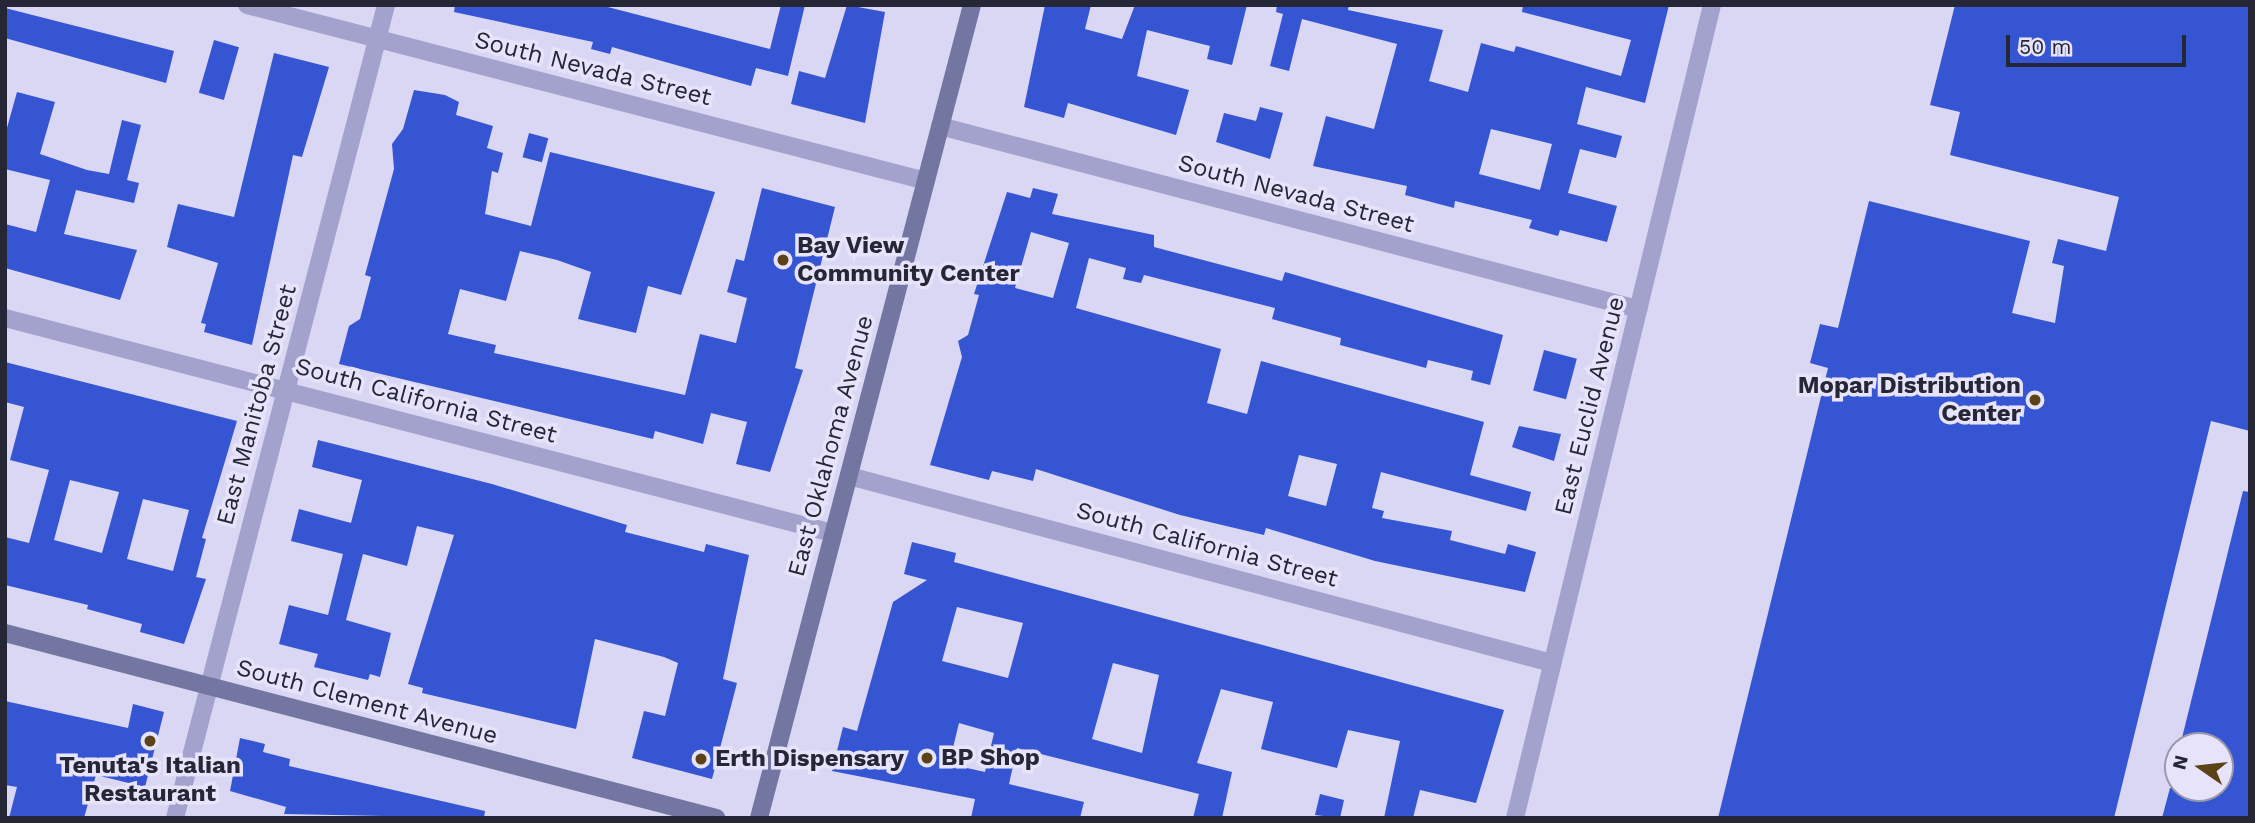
<!DOCTYPE html>
<style>
body{margin:0}
#map{position:relative;width:2255px;height:823px;overflow:hidden;background:#d9d7f3;font-family:"Work Sans",sans-serif}
div>[style]{position:absolute}
.building>*{inset:0;background:#3655d2;transform-origin:0 0}
.street>*{height:18px;margin:-9px;padding:0 9px;transform-origin:9px;border-radius:9px;background:#a3a2cc}
.secondary>*{height:18px;margin:-9px;padding:0 9px;transform-origin:9px;border-radius:9px;background:#7376a0}
.dots>*{width:19px;height:19px;translate:-50% -50%;box-sizing:border-box;border:4px solid #e6e3fb;border-radius:50%}
span{translate:-50% -50%;white-space:nowrap;text-align:center;line-height:1.15;-webkit-text-stroke:7px #e6e3fb;paint-order:stroke}
.street-label{font-size:24px;color:#252736}
.poi-label{font-size:24px;color:#252736;font-weight:700}
.left{translate:0 -50%;text-align:left}
.right{translate:-100% -50%;text-align:right}
.frame{position:absolute;inset:0;border:7px solid #252736;pointer-events:none}
.north{position:absolute;left:2164px;top:732px;width:70px;height:70px;box-sizing:border-box;background:#e6e3fb;border:2px solid #9998ac;border-radius:50%;rotate:284deg;font-size:19px;font-weight:700;line-height:28px;text-align:center;color:#252736}
.north::after{content:'';display:block;margin:auto;width:24px;height:32px;background:#5b4217;clip-path:polygon(50% 0,100% 100%,50% 72%,0 100%)}
.scale{position:absolute;left:2006px;top:35px;width:180px;height:32px;box-sizing:border-box;border:4px solid #252736;border-top:0;padding-left:9px;font-size:21px;line-height:24px;white-space:nowrap;color:#252736;-webkit-text-stroke:5px #e6e3fb;paint-order:stroke}
</style>
<div id="map">
<div class="building">
<div style="clip-path:polygon(455px 5px,600px 5px,770px 49px,781px 5px,805px 5px,788px 76px,756px 68px,751px 86px,612px 47px,610px 54px,591px 49px,593px 42px,454px 12px)"></div>
<div style="clip-path:polygon(847px 5px,885px 12px,865px 123px,791px 104px,799px 71px,825px 78px)"></div>
<div style="clip-path:polygon(1045px 5px,1091px 5px,1085px 29px,1122px 39px,1135px 5px,1247px 5px,1232px 65px,1207px 59px,1210px 46px,1147px 30px,1137px 76px,1189px 90px,1176px 135px,1068px 103px,1064px 118px,1024px 107px)"></div>
<div style="clip-path:polygon(evenodd,1277px 5px,1349px 5px,1348px 10px,1443px 30px,1429px 81px,1468px 92px,1481px 43px,1514px 52px,1516px 46px,1621px 76px,1631px 40px,1522px 12px,1523px 5px,1669px 5px,1645px 103px,1586px 87px,1577px 124px,1622px 136px,1616px 158px,1580px 149px,1568px 193px,1617px 206px,1607px 242px,1560px 230px,1558px 236px,1529px 228px,1532px 220px,1455px 201px,1454px 208px,1405px 195px,1407px 186px,1313px 166px,1326px 116px,1374px 129px,1397px 44px,1302px 19px,1289px 71px,1270px 66px,1283px 14px,1276px 12px,1277px 5px,1491px 129px,1552px 144px,1540px 190px,1479px 174px,1491px 129px)"></div>
<div style="clip-path:polygon(1955px 5px,2250px 5px,2250px 431px,2211px 421px,2114px 818px,1718px 818px,1828px 368px,1810px 363px,1820px 324px,1838px 328px,1869px 201px,2030px 241px,2012px 313px,2055px 323px,2064px 266px,2052px 263px,2058px 239px,2106px 251px,2119px 197px,1950px 155px,1960px 112px,1930px 105px)"></div>
<div style="clip-path:polygon(5px 8px,174px 51px,166px 83px,5px 38px)"></div>
<div style="left:214px;top:40px;width:26px;height:55px;rotate:16deg"></div>
<div style="clip-path:polygon(274px 53px,329px 67px,302px 157px,293px 155px,252px 345px,204px 332px,206px 324px,201px 323px,218px 263px,167px 247px,178px 204px,234px 217px)"></div>
<div style="clip-path:polygon(414px 90px,445px 95px,459px 102px,456px 115px,493px 126px,487px 148px,503px 153px,498px 173px,492px 171px,485px 214px,531px 226px,550px 152px,715px 192px,681px 295px,648px 286px,636px 333px,578px 319px,591px 272px,557px 260px,520px 251px,506px 301px,460px 289px,448px 334px,496px 345px,494px 353px,685px 395px,700px 334px,736px 343px,747px 298px,727px 292px,736px 259px,744px 261px,762px 188px,835px 207px,795px 368px,803px 370px,770px 472px,736px 464px,747px 422px,711px 413px,703px 444px,655px 431px,653px 439px,339px 364px,349px 326px,360px 319px,371px 277px,365px 275px,394px 169px,392px 144px,403px 129px)"></div>
<div style="clip-path:polygon(17px 92px,55px 102px,40px 154px,87px 170px,109px 174px,122px 120px,141px 125px,127px 180px,139px 183px,134px 203px,76px 190px,64px 234px,137px 250px,120px 300px,5px 268px,5px 224px,36px 232px,50px 180px,5px 169px,5px 135px)"></div>
<div style="clip-path:polygon(1260px 107px,1283px 113px,1270px 159px,1216px 142px,1224px 113px,1256px 121px)"></div>
<div style="left:529px;top:133px;width:20px;height:25px;rotate:15deg"></div>
<div style="clip-path:polygon(evenodd,1033px 188px,1058px 194px,1052px 214px,1154px 235px,1154px 247px,1282px 281px,1285px 272px,1503px 335px,1490px 385px,1471px 380px,1473px 371px,1428px 360px,1426px 368px,1340px 345px,1341px 338px,1272px 319px,1275px 308px,1144px 275px,1141px 283px,1123px 279px,1126px 268px,1089px 258px,1076px 308px,1221px 349px,1207px 403px,1247px 414px,1261px 361px,1484px 422px,1470px 475px,1531px 492px,1526px 511px,1381px 472px,1372px 508px,1384px 511px,1382px 518px,1452px 531px,1450px 540px,1505px 554px,1508px 544px,1536px 552px,1525px 592px,1375px 561px,1266px 528px,1264px 535px,1180px 515px,1036px 469px,1033px 481px,992px 471px,989px 480px,930px 465px,962px 357px,958px 341px,968px 335px,979px 295px,974px 294px,1007px 192px,1030px 198px,1033px 188px,1031px 232px,1069px 243px,1053px 298px,1015px 288px,1031px 232px,1033px 188px,1299px 455px,1337px 464px,1326px 506px,1288px 496px,1299px 455px)"></div>
<div style="left:1544px;top:350px;width:34px;height:42px;rotate:15deg"></div>
<div style="clip-path:polygon(evenodd,5px 362px,237px 421px,202px 538px,206px 539px,196px 577px,206px 579px,184px 644px,140px 632px,142px 624px,87px 609px,88px 605px,5px 585px,5px 537px,29px 543px,49px 470px,10px 460px,24px 407px,5px 402px,5px 362px,70px 480px,119px 492px,102px 553px,54px 540px,70px 480px,5px 362px,143px 499px,189px 510px,173px 571px,127px 559px,143px 499px)"></div>
<div style="clip-path:polygon(1519px 426px,1561px 434px,1554px 461px,1512px 447px)"></div>
<div style="clip-path:polygon(318px 440px,492px 484px,627px 525px,625px 532px,704px 552px,706px 544px,749px 555px,723px 679px,737px 683px,712px 779px,632px 758px,644px 711px,665px 716px,678px 663px,664px 657px,595px 639px,576px 729px,422px 693px,423px 688px,408px 684px,454px 535px,417px 526px,407px 566px,363px 554px,346px 620px,391px 633px,380px 677px,370px 674px,368px 680px,314px 667px,318px 654px,279px 644px,289px 605px,328px 615px,343px 554px,291px 541px,299px 509px,351px 523px,362px 480px,312px 467px)"></div>
<div style="clip-path:polygon(2243px 491px,2250px 492px,2250px 818px,2162px 818px,2170px 788px,2220px 788px,2220px 746px,2180px 746px)"></div>
<div style="clip-path:polygon(evenodd,912px 542px,956px 553px,954px 562px,1504px 710px,1476px 803px,1420px 790px,1413px 818px,1384px 818px,1400px 741px,1348px 730px,1337px 768px,1261px 749px,1273px 702px,1221px 689px,1197px 763px,1232px 772px,1222px 818px,1193px 818px,1199px 794px,1017px 748px,1009px 784px,1084px 802px,1080px 818px,971px 818px,975px 799px,832px 771px,843px 727px,857px 731px,893px 602px,927px 580px,904px 574px,912px 542px,957px 607px,1023px 623px,1008px 678px,942px 661px,957px 607px,912px 542px,1113px 663px,1159px 675px,1142px 753px,1092px 739px,1113px 663px,912px 542px,959px 723px,994px 733px,985px 772px,949px 764px,959px 723px)"></div>
<div style="clip-path:polygon(5px 701px,128px 728px,133px 704px,164px 712px,145px 787px,96px 775px,84px 818px,9px 818px,17px 787px,5px 785px)"></div>
<div style="clip-path:polygon(240px 738px,265px 744px,263px 752px,290px 759px,289px 766px,485px 811px,484px 818px,284px 814px,286px 807px,230px 791px)"></div>
<div style="clip-path:polygon(1320px 794px,1344px 800px,1340px 818px,1315px 815px)"></div>
</div>
<div class="street">
<div style="left:247px;top:5px;width:701px;rotate:14.53deg"></div>
<div style="left:940px;top:126px;width:722px;rotate:14.69deg"></div>
<div style="left:5px;top:318px;width:855px;rotate:14.56deg"></div>
<div style="left:849px;top:476px;width:727px;rotate:14.9deg"></div>
<div style="left:175px;top:818px;width:840px;rotate:-75.45deg"></div>
<div style="left:1515px;top:818px;width:837px;rotate:-76.38deg"></div>
</div>
<div class="secondary">
<div style="left:5px;top:633px;width:735px;rotate:14.58deg"></div>
<div style="left:759px;top:818px;width:840px;rotate:-75.32deg"></div>
</div>
<div class="dots">
<div style="left:783px;top:260px;background:#5b4217"></div>
<div style="left:2035px;top:400px;background:#5b4217"></div>
<div style="left:150px;top:741px;background:#5b4217"></div>
<div style="left:927px;top:758px;background:#5b4217"></div>
<div style="left:701px;top:759px;background:#5b4217"></div>
</div>
<div class="street-label">
<span style="left:593px;top:69px;rotate:14deg">South Nevada Street</span>
<span style="left:1296px;top:194px;rotate:15deg">South Nevada Street</span>
<span style="left:426px;top:401px;rotate:15deg">South California Street</span>
<span style="left:257px;top:405px;rotate:-75deg">East Manitoba Street</span>
<span style="left:1590px;top:406px;rotate:-76deg">East Euclid Avenue</span>
<span style="left:831px;top:446px;rotate:-75deg">East Oklahoma Avenue</span>
<span style="left:1207px;top:545px;rotate:15deg">South California Street</span>
<span style="left:367px;top:702px;rotate:15deg">South Clement Avenue</span>
</div>
<div class="poi-label">
<span class="left" style="left:797px;top:260px">Bay View<br>Community Center</span>
<span class="right" style="left:2021px;top:400px">Mopar Distribution<br>Center</span>
<span class="left" style="left:941px;top:758px">BP Shop</span>
<span class="left" style="left:715px;top:759px">Erth Dispensary</span>
<span style="left:150px;top:780px">Tenuta's Italian<br>Restaurant</span>
</div>
<div class="frame"></div>
<div class="north">N</div>
<div class="scale">50 m</div>
</div>
